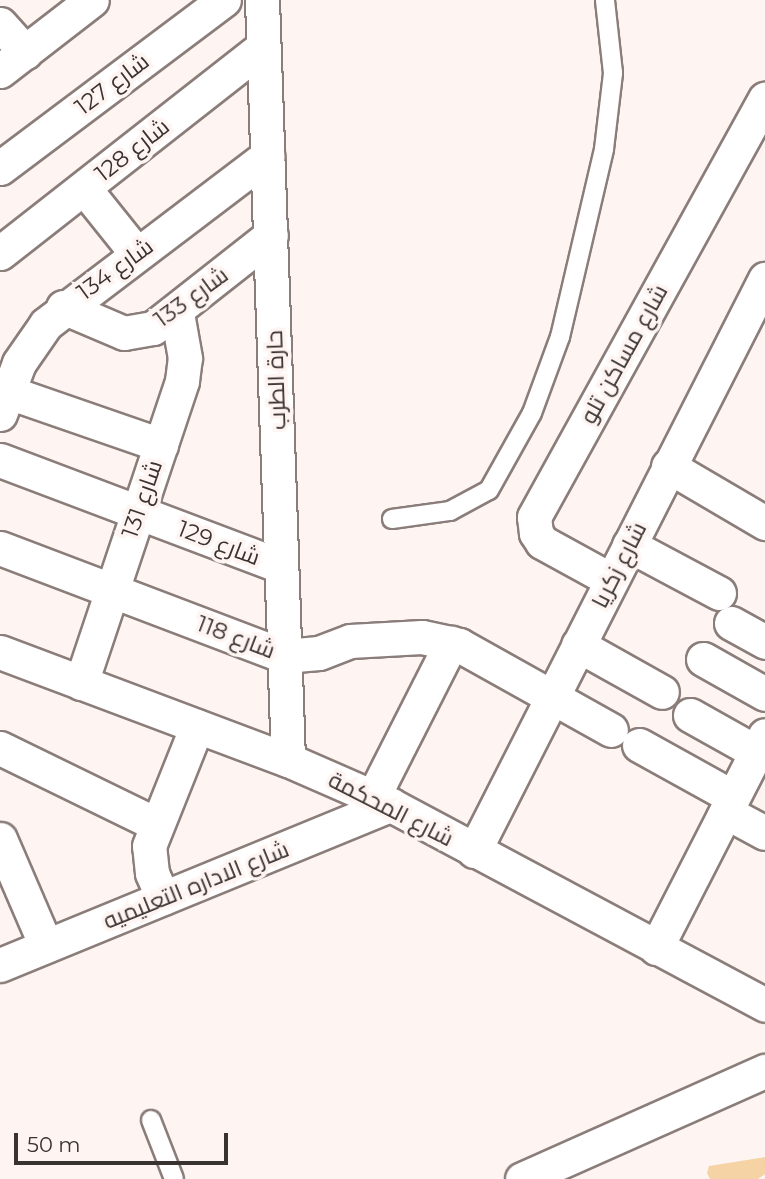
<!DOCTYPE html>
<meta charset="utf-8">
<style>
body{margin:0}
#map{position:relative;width:765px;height:1179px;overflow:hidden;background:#fef5f2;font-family:Montserrat,Cairo,sans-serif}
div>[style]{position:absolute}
.green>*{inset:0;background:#f5d3a5}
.roads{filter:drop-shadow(2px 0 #8b7d79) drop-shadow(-2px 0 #8b7d79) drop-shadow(0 2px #8b7d79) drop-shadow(0 -2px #8b7d79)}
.service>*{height:18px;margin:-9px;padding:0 9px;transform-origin:9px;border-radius:9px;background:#fff}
.minor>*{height:33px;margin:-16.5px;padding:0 16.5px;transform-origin:16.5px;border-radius:16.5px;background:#fff}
span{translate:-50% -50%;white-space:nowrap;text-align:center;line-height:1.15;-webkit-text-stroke:7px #fef5f2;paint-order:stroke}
.street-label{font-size:23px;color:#383230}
.scale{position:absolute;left:14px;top:1133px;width:214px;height:32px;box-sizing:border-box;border:4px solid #383230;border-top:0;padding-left:9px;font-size:21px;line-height:24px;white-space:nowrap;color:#383230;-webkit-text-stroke:5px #fef5f2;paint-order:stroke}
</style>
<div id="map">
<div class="green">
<div style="clip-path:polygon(765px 1157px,765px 1174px,758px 1179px,710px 1179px,707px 1173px,709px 1166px)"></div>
</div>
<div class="roads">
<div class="service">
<div style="left:392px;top:519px;width:59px;rotate:-7.9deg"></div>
<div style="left:450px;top:511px;width:44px;rotate:-28.3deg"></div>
<div style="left:489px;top:490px;width:88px;rotate:-60.8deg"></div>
<div style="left:532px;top:413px;width:81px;rotate:-69.8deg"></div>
<div style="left:560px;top:337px;width:193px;rotate:-76.8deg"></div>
<div style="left:604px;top:149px;width:77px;rotate:-83.2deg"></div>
<div style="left:613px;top:73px;width:73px;rotate:-96.3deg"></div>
<div style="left:151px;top:1120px;width:63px;rotate:68.7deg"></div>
</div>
<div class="minor">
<div style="left:262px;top:0;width:760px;rotate:88.04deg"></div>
<div style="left:0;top:24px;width:38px;rotate:48deg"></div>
<div style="left:0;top:71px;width:116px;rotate:-37.7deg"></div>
<div style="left:0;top:168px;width:280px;rotate:-36.9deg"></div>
<div style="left:84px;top:188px;width:83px;rotate:51.3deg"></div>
<div style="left:0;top:253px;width:334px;rotate:-38.1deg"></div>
<div style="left:63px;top:307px;width:66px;rotate:23.1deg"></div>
<div style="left:124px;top:333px;width:29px;rotate:-10deg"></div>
<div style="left:153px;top:328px;width:150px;rotate:-38.2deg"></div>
<div style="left:8px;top:392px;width:162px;rotate:19.1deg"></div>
<div style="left:0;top:414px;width:54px;rotate:-69.6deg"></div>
<div style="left:19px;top:363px;width:47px;rotate:-55.3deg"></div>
<div style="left:46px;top:324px;width:278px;rotate:-37.2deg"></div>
<div style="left:0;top:460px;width:300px;rotate:20.7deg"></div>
<div style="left:668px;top:466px;width:113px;rotate:30.4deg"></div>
<div style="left:629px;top:545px;width:102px;rotate:28.1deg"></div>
<div style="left:0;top:548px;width:304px;rotate:20.8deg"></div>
<div style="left:284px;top:656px;width:35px;rotate:-5deg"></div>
<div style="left:319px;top:653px;width:33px;rotate:-21deg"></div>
<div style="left:350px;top:641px;width:72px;rotate:-3.2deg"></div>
<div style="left:422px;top:637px;width:38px;rotate:12deg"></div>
<div style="left:459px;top:645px;width:174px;rotate:29.2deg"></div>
<div style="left:611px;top:580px;width:79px;rotate:-151.2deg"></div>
<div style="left:542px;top:542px;width:11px;rotate:-124deg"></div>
<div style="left:536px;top:533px;width:16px;rotate:-97deg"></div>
<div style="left:534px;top:517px;width:478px;rotate:-61.1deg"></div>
<div style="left:731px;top:623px;width:39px;rotate:29deg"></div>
<div style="left:578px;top:645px;width:96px;rotate:29.2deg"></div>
<div style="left:0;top:652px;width:308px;rotate:20.6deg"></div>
<div style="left:288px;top:760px;width:112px;rotate:23.6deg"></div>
<div style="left:391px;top:805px;width:424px;rotate:28.1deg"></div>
<div style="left:703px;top:659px;width:71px;rotate:29.4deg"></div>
<div style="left:81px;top:683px;width:318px;rotate:-71.5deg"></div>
<div style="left:182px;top:381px;width:23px;rotate:-83deg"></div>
<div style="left:185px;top:358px;width:46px;rotate:-100.1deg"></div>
<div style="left:690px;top:715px;width:76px;rotate:29.3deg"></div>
<div style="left:639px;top:745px;width:107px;rotate:29deg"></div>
<div style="left:0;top:748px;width:171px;rotate:26deg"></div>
<div style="left:373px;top:797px;width:173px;rotate:-63.1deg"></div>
<div style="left:726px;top:812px;width:44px;rotate:28.3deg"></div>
<div style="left:0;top:839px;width:116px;rotate:66.7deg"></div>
<div style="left:474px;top:851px;width:642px;rotate:-63.04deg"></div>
<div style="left:163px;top:898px;width:27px;rotate:-114deg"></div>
<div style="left:152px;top:873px;width:27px;rotate:-96deg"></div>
<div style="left:149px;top:846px;width:129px;rotate:-68.2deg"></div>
<div style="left:656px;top:948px;width:239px;rotate:-62.9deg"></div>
<div style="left:0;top:965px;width:422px;rotate:-22.3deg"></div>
<div style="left:522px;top:1179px;width:266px;rotate:-24deg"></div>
</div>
</div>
<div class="street-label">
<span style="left:112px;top:84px;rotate:-37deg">شارع 127</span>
<span style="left:132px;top:150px;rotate:-38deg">شارع 128</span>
<span style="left:115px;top:269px;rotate:-36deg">شارع 134</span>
<span style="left:191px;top:297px;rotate:-36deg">شارع 133</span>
<span style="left:624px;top:354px;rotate:-61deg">شارع مساكن تلو</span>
<span style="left:276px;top:380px;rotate:-92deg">حارة الطرب</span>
<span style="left:142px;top:499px;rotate:-71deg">شارع 131</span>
<span style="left:219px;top:543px;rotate:21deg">شارع 129</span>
<span style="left:619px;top:565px;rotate:-63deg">شارع زكريا</span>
<span style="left:236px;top:637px;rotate:21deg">شارع 118</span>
<span style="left:391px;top:809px;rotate:27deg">شارع المحكمة</span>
<span style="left:196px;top:885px;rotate:-22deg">شارع الاداره التعليميه</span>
</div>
<div class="scale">50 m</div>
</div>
